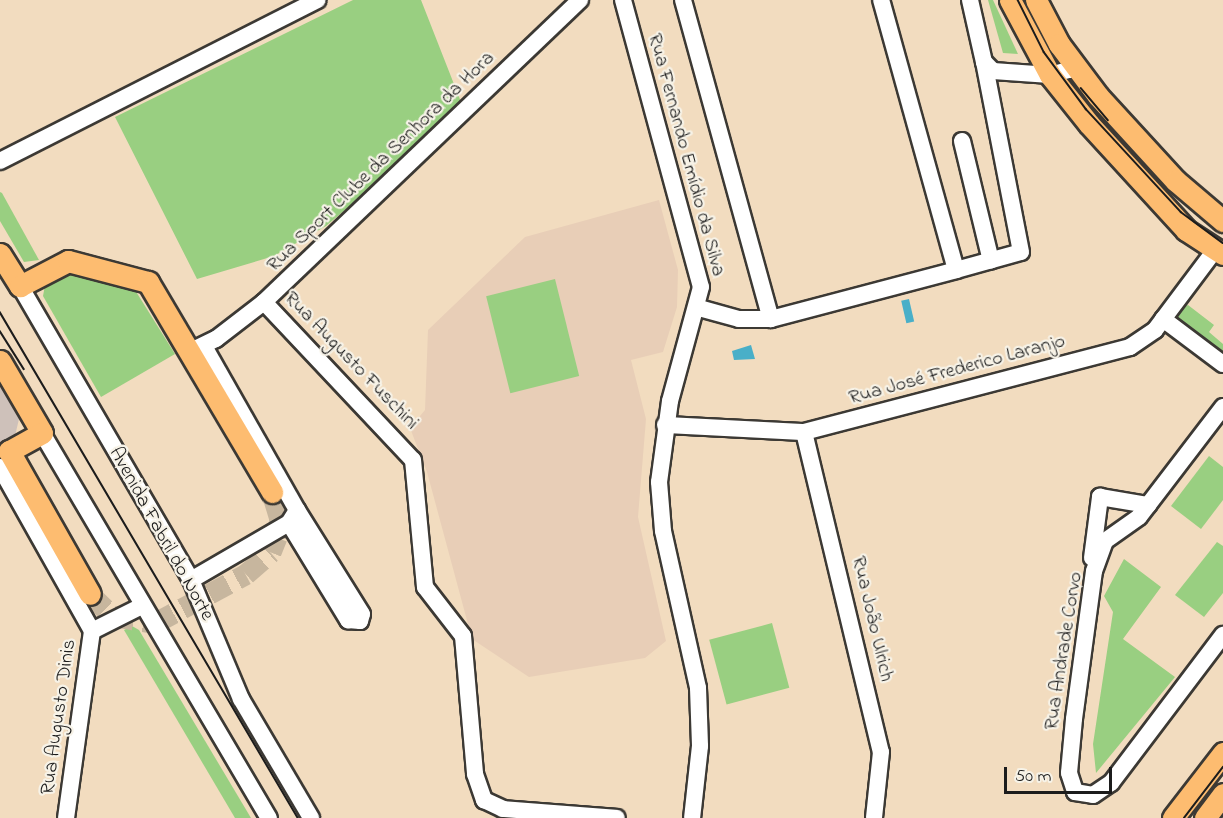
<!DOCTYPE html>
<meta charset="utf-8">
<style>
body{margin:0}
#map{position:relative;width:1223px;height:818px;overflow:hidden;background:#f2dcbf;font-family:"Indie Flower",sans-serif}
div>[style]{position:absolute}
.built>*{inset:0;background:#e8ceb7}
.industrial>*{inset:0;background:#cec1ba}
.green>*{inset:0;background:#99cf81;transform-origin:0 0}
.water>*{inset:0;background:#49afc8;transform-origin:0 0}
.major-tunnel>*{height:21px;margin-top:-10.5px;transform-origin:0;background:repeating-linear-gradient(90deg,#c7b69e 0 21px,transparent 0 31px)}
.roads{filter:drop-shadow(2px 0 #3c3934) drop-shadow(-2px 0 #3c3934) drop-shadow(0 2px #3c3934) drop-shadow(0 -2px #3c3934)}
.minor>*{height:16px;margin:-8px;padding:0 8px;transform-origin:8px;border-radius:8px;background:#fff}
.major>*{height:21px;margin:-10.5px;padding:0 10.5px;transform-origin:10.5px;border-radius:10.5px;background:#fdbc70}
.tram>*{height:1.5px;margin:-0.75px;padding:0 0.75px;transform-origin:0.75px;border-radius:0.75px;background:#1c1c1c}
span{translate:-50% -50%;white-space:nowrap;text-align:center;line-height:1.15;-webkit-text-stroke:4.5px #f7f3e8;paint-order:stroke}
.street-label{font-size:20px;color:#1c1c1c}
.scale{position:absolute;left:1004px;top:767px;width:108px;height:27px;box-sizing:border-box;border:3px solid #1c1c1c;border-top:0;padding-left:8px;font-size:18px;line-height:21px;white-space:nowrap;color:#1c1c1c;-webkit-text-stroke:4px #f7f3e8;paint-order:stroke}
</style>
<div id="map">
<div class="built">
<div style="clip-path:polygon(659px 200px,678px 270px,677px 307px,663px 352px,631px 360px,646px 419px,638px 517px,666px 641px,645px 658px,529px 677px,472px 639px,427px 472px,410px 428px,425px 410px,428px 330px,525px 237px)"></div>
</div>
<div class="industrial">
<div style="clip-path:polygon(0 384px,19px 419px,15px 436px,0 448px)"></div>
</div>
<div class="green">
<div style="clip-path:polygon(353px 0,421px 0,461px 102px,428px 133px,430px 138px,326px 226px,274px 256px,197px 279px,115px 117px)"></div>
<div style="clip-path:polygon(988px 0,993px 0,1018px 54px,1003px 53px)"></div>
<div style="clip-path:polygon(0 192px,2px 193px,39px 260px,24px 262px,0 221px)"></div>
<div style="clip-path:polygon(65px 272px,135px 290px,175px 354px,101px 397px,43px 296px,45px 285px)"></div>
<div style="left:555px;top:279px;width:100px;height:71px;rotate:76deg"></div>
<div style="clip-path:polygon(1188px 305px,1214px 325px,1209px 332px,1223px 344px,1223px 353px,1178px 318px,1179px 309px)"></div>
<div style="clip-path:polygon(1209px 456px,1223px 467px,1223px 500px,1201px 529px,1171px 506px)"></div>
<div style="clip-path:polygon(1217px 542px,1223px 546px,1223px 593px,1204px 617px,1175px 595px)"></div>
<div style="clip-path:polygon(1124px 559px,1161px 587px,1123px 639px,1175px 677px,1096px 773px,1093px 744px,1113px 612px,1104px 596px)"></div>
<div style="left:772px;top:623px;width:67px;height:65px;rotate:75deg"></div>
<div style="clip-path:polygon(132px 626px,139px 630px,251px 818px,235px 818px,124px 630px)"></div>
</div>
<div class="water">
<div style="left:909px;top:299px;width:23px;height:8px;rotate:77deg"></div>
<div style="clip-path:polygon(751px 345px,755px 359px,734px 360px,732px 351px)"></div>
</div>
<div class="major-tunnel">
<div style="left:90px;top:594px;width:32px;rotate:44deg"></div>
<div style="left:113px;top:616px;width:43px;rotate:9.5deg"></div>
<div style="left:155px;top:623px;width:103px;rotate:-28.3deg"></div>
<div style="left:246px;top:574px;width:33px;rotate:-41deg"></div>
<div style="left:271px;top:552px;width:16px;rotate:-68deg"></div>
<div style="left:277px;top:537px;width:18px;rotate:-81deg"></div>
<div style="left:280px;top:519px;width:28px;rotate:-107deg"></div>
</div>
<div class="roads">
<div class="minor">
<div style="left:623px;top:0;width:297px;rotate:74.8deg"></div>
<div style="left:701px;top:287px;width:118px;rotate:105.2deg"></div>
<div style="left:670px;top:401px;width:82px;rotate:97.7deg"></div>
<div style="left:659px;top:482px;width:49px;rotate:85.3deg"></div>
<div style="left:663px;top:531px;width:161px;rotate:77.4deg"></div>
<div style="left:698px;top:688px;width:58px;rotate:88deg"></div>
<div style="left:700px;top:746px;width:72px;rotate:96.3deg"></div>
<div style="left:683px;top:0;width:331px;rotate:74.6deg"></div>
<div style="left:970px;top:0;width:64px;rotate:77.3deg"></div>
<div style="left:984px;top:62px;width:13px;rotate:45deg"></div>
<div style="left:993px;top:71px;width:57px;rotate:4deg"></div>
<div style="left:1050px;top:75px;width:20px;rotate:-15deg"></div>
<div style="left:1069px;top:70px;width:8px;rotate:-60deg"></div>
<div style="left:962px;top:141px;width:123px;rotate:76.4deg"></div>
<div style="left:0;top:161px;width:356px;rotate:-26.9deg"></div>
<div style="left:956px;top:270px;width:67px;rotate:-15.5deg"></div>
<div style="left:1021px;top:252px;width:194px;rotate:-101deg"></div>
<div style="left:20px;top:286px;width:340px;rotate:59.8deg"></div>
<div style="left:191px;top:580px;width:129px;rotate:67.2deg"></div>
<div style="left:241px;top:699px;width:138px;rotate:59.5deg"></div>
<div style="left:264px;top:302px;width:217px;rotate:46.7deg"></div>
<div style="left:413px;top:460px;width:128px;rotate:84.6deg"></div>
<div style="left:425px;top:587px;width:62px;rotate:52.2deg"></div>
<div style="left:463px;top:636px;width:139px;rotate:85deg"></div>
<div style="left:475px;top:774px;width:28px;rotate:71deg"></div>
<div style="left:484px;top:800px;width:21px;rotate:25deg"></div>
<div style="left:503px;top:809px;width:114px;rotate:4.5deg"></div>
<div style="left:699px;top:308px;width:41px;rotate:15.4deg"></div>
<div style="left:739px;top:319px;width:32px"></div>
<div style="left:771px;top:319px;width:191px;rotate:-14.8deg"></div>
<div style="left:956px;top:270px;width:280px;rotate:-105.5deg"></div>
<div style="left:1163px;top:319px;width:75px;rotate:36.9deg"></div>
<div style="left:191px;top:351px;width:28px;rotate:-26deg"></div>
<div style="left:216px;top:339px;width:61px;rotate:-37.6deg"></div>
<div style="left:264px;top:302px;width:437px;rotate:-43.7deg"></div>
<div style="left:1223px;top:407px;width:138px;rotate:127.4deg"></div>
<div style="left:1139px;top:517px;width:42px;rotate:144.8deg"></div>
<div style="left:1105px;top:541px;width:32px;rotate:110deg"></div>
<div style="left:1094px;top:571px;width:149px;rotate:97.7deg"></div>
<div style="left:1074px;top:719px;width:54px;rotate:95.3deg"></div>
<div style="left:1069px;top:773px;width:20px;rotate:72deg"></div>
<div style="left:1075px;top:792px;width:18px;rotate:9deg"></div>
<div style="left:1093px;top:795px;width:22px;rotate:-34deg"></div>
<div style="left:1111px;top:783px;width:186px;rotate:-52.9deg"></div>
<div style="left:665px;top:425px;width:139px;rotate:2.9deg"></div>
<div style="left:804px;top:432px;width:337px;rotate:-14.6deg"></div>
<div style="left:1130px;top:347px;width:30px;rotate:-34deg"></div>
<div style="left:1155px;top:330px;width:100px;rotate:-53.1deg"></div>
<div style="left:804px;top:432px;width:329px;rotate:76.5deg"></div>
<div style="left:881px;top:752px;width:66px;rotate:96.1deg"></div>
<div style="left:42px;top:433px;width:447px;rotate:59.5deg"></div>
<div style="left:0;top:467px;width:188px;rotate:60.7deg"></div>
<div style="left:92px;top:631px;width:189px;rotate:97.9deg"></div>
<div style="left:289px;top:523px;width:114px;rotate:58.7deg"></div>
<div style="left:348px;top:620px;width:12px;rotate:5deg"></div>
<div style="left:360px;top:621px;width:7px;rotate:-74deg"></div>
<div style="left:362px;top:614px;width:123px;rotate:-122deg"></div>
<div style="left:1092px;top:558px;width:62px;rotate:-82.5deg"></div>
<div style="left:1100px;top:497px;width:49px;rotate:9.5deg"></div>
<div style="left:191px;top:580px;width:113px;rotate:-30.2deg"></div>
<div style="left:289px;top:523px;width:15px;rotate:-58deg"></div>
<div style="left:297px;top:510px;width:189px;rotate:-119.6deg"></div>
<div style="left:92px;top:631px;width:56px;rotate:-26.6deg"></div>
</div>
<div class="major">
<div style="left:1010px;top:0;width:85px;rotate:61.9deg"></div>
<div style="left:1050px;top:75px;width:63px;rotate:51.5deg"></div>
<div style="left:1089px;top:124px;width:144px;rotate:47.5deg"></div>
<div style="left:1186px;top:230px;width:44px;rotate:33deg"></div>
<div style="left:1036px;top:0;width:50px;rotate:62.4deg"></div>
<div style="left:1059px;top:44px;width:65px;rotate:53.1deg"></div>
<div style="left:1098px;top:96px;width:115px;rotate:47.5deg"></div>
<div style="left:1176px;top:181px;width:62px;rotate:40.4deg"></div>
<div style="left:0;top:254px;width:38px;rotate:58deg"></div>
<div style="left:20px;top:286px;width:54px;rotate:-27.5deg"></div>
<div style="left:68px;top:261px;width:83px;rotate:14.7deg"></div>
<div style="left:148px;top:282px;width:244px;rotate:59.4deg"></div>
<div style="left:0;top:361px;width:83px;rotate:59.7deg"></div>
<div style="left:42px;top:433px;width:38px;rotate:151deg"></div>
<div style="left:9px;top:451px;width:164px;rotate:60.5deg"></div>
<div style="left:1173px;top:818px;width:82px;rotate:-52.4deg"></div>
<div style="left:1205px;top:818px;width:30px;rotate:-53deg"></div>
</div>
</div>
<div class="tram">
<div style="left:1018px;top:0;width:58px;rotate:63.4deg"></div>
<div style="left:1044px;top:52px;width:71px;rotate:53.6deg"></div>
<div style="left:1086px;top:109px;width:140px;rotate:47.3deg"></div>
<div style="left:1181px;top:212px;width:52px;rotate:36.4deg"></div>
<div style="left:1081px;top:88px;width:42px;rotate:49.8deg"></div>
<div style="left:0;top:312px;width:587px;rotate:59.5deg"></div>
<div style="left:0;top:331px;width:45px;rotate:57.7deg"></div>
<div style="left:1184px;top:818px;width:64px;rotate:-52.6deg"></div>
</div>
<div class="street-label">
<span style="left:686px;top:155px;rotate:75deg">Rua Fernando Emídio da Silva</span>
<span style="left:381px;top:162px;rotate:-44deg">Rua Sport Clube da Senhora da Hora</span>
<span style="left:351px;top:361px;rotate:46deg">Rua Augusto Fuschini</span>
<span style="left:957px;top:370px;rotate:-15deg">Rua José Frederico Laranjo</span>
<span style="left:161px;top:534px;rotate:61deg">Avenida Fabril do Norte</span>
<span style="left:872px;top:619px;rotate:77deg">Rua João Ulrich</span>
<span style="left:1064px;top:651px;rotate:-81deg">Rua Andrade Corvo</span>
<span style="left:59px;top:717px;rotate:-82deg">Rua Augusto Dinis</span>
</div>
<div class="scale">50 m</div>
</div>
